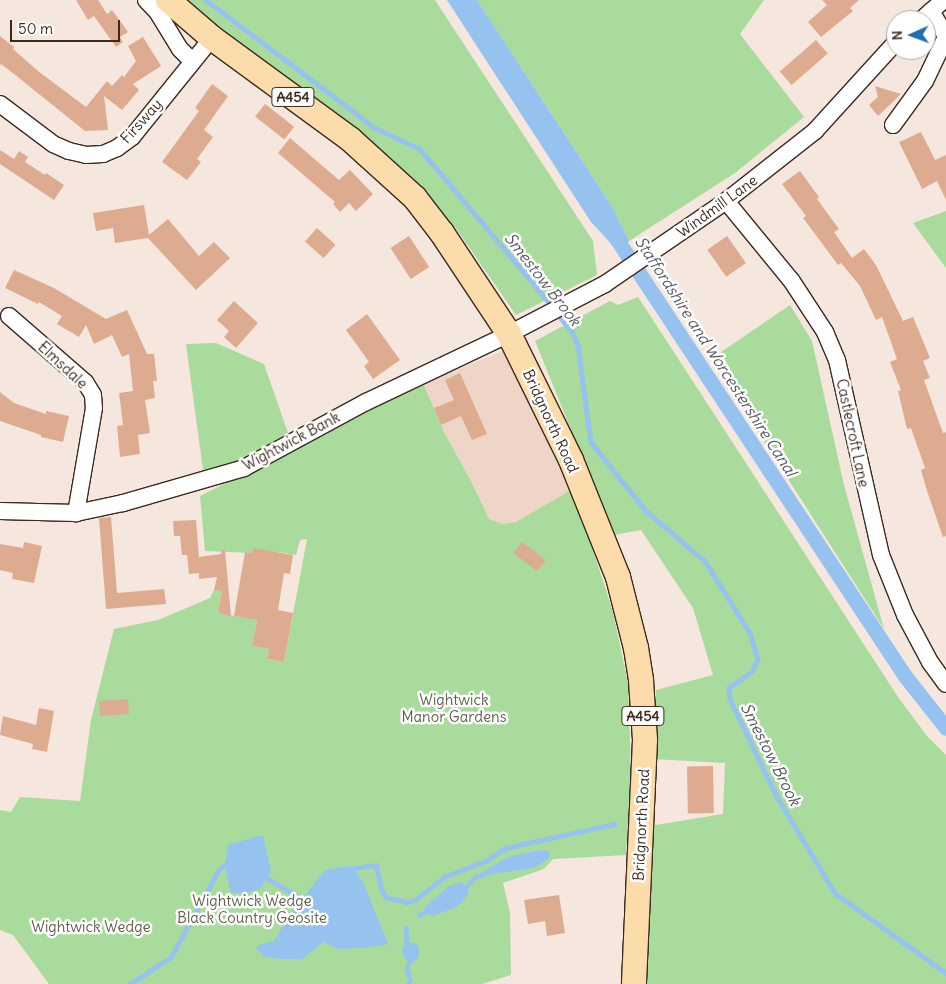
<!DOCTYPE html>
<style>
body{margin:0}
#map{position:relative;width:946px;height:984px;overflow:hidden;background:#f5e6de;font-family:Delius,sans-serif}
div>[style]{position:absolute}
.built>*{inset:0;background:#eed5c7}
.green>*{inset:0;background:#a9db9d}
.water>*{inset:0;background:#95c2ef}
.stream>*{height:4.5px;margin:-2.25px;padding:0 2.25px;transform-origin:2.25px;border-radius:2.25px;background:#95c2ef}
.canal>*{height:15px;margin:-7.5px;padding:0 7.5px;transform-origin:7.5px;border-radius:7.5px;background:#95c2ef}
.building>*{inset:0;background:#ddac90;transform-origin:0 0}
.roads{filter:drop-shadow(1px 0 #3b2a1e) drop-shadow(-1px 0 #3b2a1e) drop-shadow(0 1px #3b2a1e) drop-shadow(0 -1px #3b2a1e)}
.minor>*{height:16px;margin:-8px;padding:0 8px;transform-origin:8px;border-radius:8px;background:#fff}
.highway>*{height:24px;margin:-12px;padding:0 12px;transform-origin:12px;border-radius:12px;background:#fddcac}
span{translate:-50% -50%;white-space:nowrap;text-align:center;line-height:1.15;-webkit-text-stroke:5px #fff;paint-order:stroke}
.shield-label span{padding:1px 4px;background:#fff;border:1px solid;border-radius:4px;-webkit-text-stroke-width:0}
.shield-label{font-size:14px;color:#3b2a1e;font-weight:700}
.street-label{font-size:15px;color:#3b2a1e}
.park-label{font-size:15px;color:#5c5f44}
.water-label{font-size:16px;color:#56585d;font-style:italic}
.north{position:absolute;left:886px;top:10px;width:50px;height:50px;box-sizing:border-box;background:#fff;border:1px solid #b1aaa5;border-radius:50%;rotate:268deg;font-size:14px;font-weight:700;line-height:20px;text-align:center;color:#3b2a1e}
.north::after{content:'';display:block;margin:auto;width:18px;height:22px;background:#1f6fb2;clip-path:polygon(50% 0,100% 100%,50% 72%,0 100%)}
.scale{position:absolute;left:10px;top:20px;width:110px;height:22px;box-sizing:border-box;border:2px solid #3b2a1e;border-top:0;padding-left:6px;font-size:15px;line-height:18px;white-space:nowrap;color:#3b2a1e;-webkit-text-stroke:4px #fff;paint-order:stroke}
</style>
<div id="map">
<div class="built">
<div style="clip-path:polygon(503px 351px,573px 489px,516px 522px,503px 524px,489px 519px,472px 483px,444px 432px,423px 383px)"></div>
</div>
<div class="green">
<div style="clip-path:polygon(186px 0,435px 0,593px 241px,597px 275px,516px 315px,457px 230px,378px 147px,215px 27px)"></div>
<div style="clip-path:polygon(477px 0,764px 0,740px 34px,804px 117px,735px 173px,629px 241px,611px 205px)"></div>
<div style="clip-path:polygon(946px 211px,946px 268px,913px 223px)"></div>
<div style="clip-path:polygon(638px 297px,898px 697px,927px 736px,946px 755px,946px 984px,644px 984px,650px 826px,723px 814px,725px 763px,653px 759px,656px 690px,713px 675px,693px 608px,641px 530px,614px 535px,535px 341px,610px 301px,618px 305px)"></div>
<div style="clip-path:polygon(790px 305px,812px 341px,844px 485px,884px 629px,726px 382px,734px 376px,721px 352px)"></div>
<div style="clip-path:polygon(216px 343px,264px 364px,289px 436px,242px 460px,203px 470px,186px 344px)"></div>
<div style="clip-path:polygon(423px 383px,444px 432px,472px 483px,489px 519px,503px 524px,516px 522px,573px 489px,613px 612px,628px 683px,631px 773px,626px 855px,553px 859px,544px 869px,503px 883px,510px 913px,511px 975px,482px 984px,49px 984px,13px 935px,0 930px,0 810px,11px 812px,20px 797px,80px 801px,91px 720px,114px 629px,158px 620px,210px 598px,214px 590px,222px 591px,218px 613px,257px 620px,252px 646px,269px 649px,267px 659px,284px 662px,307px 539px,300px 540px,296px 555px,278px 552px,277px 557px,253px 548px,252px 553px,205px 551px,200px 496px)"></div>
</div>
<div class="water">
<div style="clip-path:polygon(447px 0,477px 0,611px 205px,629px 241px,620px 253px,591px 222px)"></div>
<div style="clip-path:polygon(263px 835px,271px 872px,267px 878px,260px 889px,245px 894px,230px 892px,225px 865px,228px 845px)"></div>
<div style="clip-path:polygon(539px 850px,549px 851px,550px 854px,547px 860px,534px 868px,491px 874px,481px 879px,476px 876px,508px 857px)"></div>
<div style="clip-path:polygon(348px 866px,353px 867px,363px 882px,388px 944px,364px 948px,339px 949px,323px 942px,302px 959px,276px 959px,263px 956px,256px 948px,259px 945px,274px 941px,291px 913px,325px 870px)"></div>
<div style="clip-path:polygon(462px 882px,469px 893px,457px 907px,433px 916px,424px 913px,424px 908px,449px 886px)"></div>
<div style="clip-path:polygon(407px 942px,417px 944px,419px 951px,418px 958px,407px 967px,407px 960px,404px 957px,402px 949px)"></div>
</div>
<div class="stream">
<div style="left:206px;top:0;width:212px;rotate:37.1deg"></div>
<div style="left:375px;top:128px;width:50px;rotate:25deg"></div>
<div style="left:420px;top:149px;width:207px;rotate:49.9deg"></div>
<div style="left:557px;top:313px;width:24px;rotate:52deg"></div>
<div style="left:572px;top:332px;width:14px;rotate:65deg"></div>
<div style="left:578px;top:345px;width:98px;rotate:82.4deg"></div>
<div style="left:591px;top:442px;width:88px;rotate:51.4deg"></div>
<div style="left:646px;top:511px;width:77px;rotate:40.3deg"></div>
<div style="left:705px;top:561px;width:85px;rotate:58deg"></div>
<div style="left:750px;top:633px;width:27px;rotate:73deg"></div>
<div style="left:758px;top:659px;width:14px;rotate:115deg"></div>
<div style="left:752px;top:672px;width:28px;rotate:145deg"></div>
<div style="left:729px;top:688px;width:11px;rotate:85deg"></div>
<div style="left:730px;top:699px;width:106px;rotate:64.4deg"></div>
<div style="left:776px;top:795px;width:114px;rotate:59deg"></div>
<div style="left:835px;top:893px;width:137px;rotate:35.8deg"></div>
<div style="left:354px;top:868px;width:22px;rotate:-8deg"></div>
<div style="left:376px;top:865px;width:27px;rotate:77deg"></div>
<div style="left:382px;top:891px;width:7px;rotate:56deg"></div>
<div style="left:386px;top:897px;width:21px;rotate:14deg"></div>
<div style="left:406px;top:902px;width:9px;rotate:-13deg"></div>
<div style="left:415px;top:900px;width:39px;rotate:-38deg"></div>
<div style="left:446px;top:876px;width:43px;rotate:-20.6deg"></div>
<div style="left:486px;top:861px;width:23px;rotate:-34deg"></div>
<div style="left:505px;top:848px;width:112px;rotate:-12.4deg"></div>
<div style="left:267px;top:878px;width:43px;rotate:30.7deg"></div>
<div style="left:466px;top:887px;width:15px;rotate:-48deg"></div>
<div style="left:419px;top:915px;width:5px;rotate:-22deg"></div>
<div style="left:406px;top:928px;width:14px;rotate:86deg"></div>
<div style="left:407px;top:967px;width:8px;rotate:76deg"></div>
<div style="left:130px;top:984px;width:49px;rotate:-33.4deg"></div>
<div style="left:171px;top:957px;width:100px;rotate:-61.4deg"></div>
<div style="left:219px;top:869px;width:7px;rotate:-34deg"></div>
<div style="left:408px;top:984px;width:4px;rotate:-63deg"></div>
</div>
<div class="canal">
<div style="left:612px;top:232px;width:532px;rotate:56.58deg"></div>
<div style="left:905px;top:676px;width:66px;rotate:51.7deg"></div>
</div>
<div class="building">
<div style="clip-path:polygon(76px 0,98px 0,107px 14px,112px 10px,128px 32px,120px 37px,123px 42px,116px 47px,94px 16px,88px 20px)"></div>
<div style="clip-path:polygon(822px 0,859px 0,850px 8px,853px 11px,821px 37px,808px 22px,827px 5px)"></div>
<div style="clip-path:polygon(0 36px,14px 47px,13px 49px,38px 71px,86px 107px,107px 81px,112px 86px,122px 75px,124px 77px,136px 61px,128px 46px,143px 37px,161px 66px,133px 84px,139px 90px,122px 110px,104px 96px,108px 130px,85px 131px,9px 70px,1px 64px,0 66px)"></div>
<div style="left:816px;top:40px;width:18px;height:48px;rotate:49deg"></div>
<div style="clip-path:polygon(212px 84px,228px 96px,204px 130px,213px 137px,197px 159px,201px 162px,187px 180px,162px 162px,199px 111px,195px 108px)"></div>
<div style="clip-path:polygon(875px 86px,901px 94px,878px 116px,869px 105px,878px 97px)"></div>
<div style="left:265px;top:104px;width:37px;height:16px;rotate:38deg"></div>
<div style="clip-path:polygon(921px 132px,935px 160px,946px 155px,946px 200px,937px 181px,922px 189px,899px 142px)"></div>
<div style="clip-path:polygon(290px 138px,339px 180px,350px 170px,373px 194px,356px 211px,349px 203px,340px 212px,333px 204px,335px 202px,278px 153px)"></div>
<div style="clip-path:polygon(0 150px,14px 159px,19px 151px,28px 157px,25px 162px,45px 175px,46px 173px,64px 185px,54px 200px,0 164px)"></div>
<div style="clip-path:polygon(800px 171px,819px 197px,817px 199px,839px 229px,834px 232px,852px 258px,864px 249px,876px 265px,903px 321px,913px 317px,930px 358px,923px 361px,930px 378px,924px 380px,943px 433px,946px 432px,946px 536px,943px 537px,927px 491px,921px 470px,925px 468px,911px 428px,907px 429px,898px 391px,901px 390px,890px 362px,897px 359px,882px 317px,876px 320px,860px 286px,841px 263px,838px 265px,821px 242px,803px 218px,806px 216px,782px 184px)"></div>
<div style="clip-path:polygon(144px 205px,149px 235px,168px 219px,199px 256px,214px 242px,230px 258px,196px 290px,148px 238px,115px 243px,113px 228px,96px 231px,93px 213px)"></div>
<div style="left:317px;top:228px;width:25px;height:18px;rotate:42deg"></div>
<div style="left:409px;top:236px;width:37px;height:22px;rotate:57deg"></div>
<div style="left:727px;top:236px;width:33px;height:24px;rotate:55deg"></div>
<div style="clip-path:polygon(14px 270px,54px 288px,106px 319px,127px 310px,147px 354px,154px 354px,157px 381px,153px 381px,155px 398px,145px 400px,150px 433px,138px 435px,140px 454px,120px 457px,117px 426px,123px 425px,119px 393px,133px 391px,129px 354px,122px 357px,112px 335px,94px 344px,86px 325px,79px 337px,57px 324px,62px 316px,39px 302px,38px 304px,5px 288px)"></div>
<div style="clip-path:polygon(234px 301px,258px 323px,236px 348px,224px 337px,229px 331px,217px 320px)"></div>
<div style="clip-path:polygon(367px 314px,400px 360px,373px 379px,364px 366px,369px 362px,346px 330px)"></div>
<div style="clip-path:polygon(460px 373px,487px 434px,472px 440px,461px 416px,441px 425px,434px 408px,454px 400px,445px 380px)"></div>
<div style="clip-path:polygon(0 392px,14px 403px,46px 414px,46px 411px,69px 416px,63px 442px,41px 437px,41px 435px,0 421px)"></div>
<div style="clip-path:polygon(111px 517px,117px 593px,164px 589px,166px 604px,106px 609px,99px 518px)"></div>
<div style="clip-path:polygon(196px 520px,199px 557px,221px 554px,222px 550px,225px 550px,231px 616px,218px 613px,222px 591px,214px 590px,217px 577px,199px 579px,199px 573px,189px 574px,187px 555px,182px 555px,180px 536px,174px 536px,173px 521px)"></div>
<div style="clip-path:polygon(24px 542px,42px 546px,34px 583px,12px 579px,13px 573px,0 570px,0 544px,23px 548px)"></div>
<div style="left:522px;top:542px;width:30px;height:14px;rotate:37deg"></div>
<div style="clip-path:polygon(253px 548px,293px 555px,290px 574px,284px 573px,278px 610px,293px 613px,284px 662px,267px 659px,269px 649px,252px 646px,257px 620px,234px 616px,245px 552px,252px 553px)"></div>
<div style="left:128px;top:699px;width:15px;height:29px;rotate:86deg"></div>
<div style="clip-path:polygon(39px 708px,54px 711px,47px 752px,32px 749px,33px 744px,0 735px,3px 716px,36px 725px)"></div>
<div style="left:713px;top:766px;width:47px;height:26px;rotate:89deg"></div>
<div style="clip-path:polygon(559px 895px,565px 933px,547px 936px,545px 921px,528px 924px,524px 900px)"></div>
</div>
<div class="roads">
<div class="minor">
<div style="left:146px;top:0;width:18px;rotate:47deg"></div>
<div style="left:158px;top:13px;width:42px;rotate:58.6deg"></div>
<div style="left:180px;top:49px;width:17px;rotate:45deg"></div>
<div style="left:931px;top:11px;width:29px;rotate:59deg"></div>
<div style="left:921px;top:20px;width:30px;rotate:-41deg"></div>
<div style="left:0;top:104px;width:66px;rotate:37deg"></div>
<div style="left:53px;top:144px;width:17px;rotate:24deg"></div>
<div style="left:69px;top:151px;width:17px;rotate:13deg"></div>
<div style="left:86px;top:155px;width:17px;rotate:-3deg"></div>
<div style="left:103px;top:154px;width:15px;rotate:-23deg"></div>
<div style="left:117px;top:148px;width:19px;rotate:-36deg"></div>
<div style="left:132px;top:137px;width:127px;rotate:-51.1deg"></div>
<div style="left:893px;top:125px;width:54px;rotate:-54deg"></div>
<div style="left:925px;top:81px;width:49px;rotate:-64.5deg"></div>
<div style="left:726px;top:201px;width:102px;rotate:50.6deg"></div>
<div style="left:791px;top:280px;width:62px;rotate:56.8deg"></div>
<div style="left:825px;top:332px;width:30px;rotate:67deg"></div>
<div style="left:837px;top:360px;width:200px;rotate:77.3deg"></div>
<div style="left:881px;top:555px;width:65px;rotate:68.2deg"></div>
<div style="left:905px;top:615px;width:53px;rotate:62deg"></div>
<div style="left:930px;top:662px;width:27px;rotate:54deg"></div>
<div style="left:9px;top:316px;width:101px;rotate:41deg"></div>
<div style="left:85px;top:382px;width:15px;rotate:58deg"></div>
<div style="left:93px;top:395px;width:13px;rotate:86deg"></div>
<div style="left:94px;top:408px;width:107px;rotate:99.7deg"></div>
<div style="left:0;top:511px;width:76px;rotate:1.5deg"></div>
<div style="left:76px;top:513px;width:48px;rotate:-12deg"></div>
<div style="left:123px;top:503px;width:126px;rotate:-16.1deg"></div>
<div style="left:244px;top:468px;width:139px;rotate:-28.4deg"></div>
<div style="left:366px;top:402px;width:158px;rotate:-25.4deg"></div>
<div style="left:509px;top:334px;width:108px;rotate:-27.5deg"></div>
<div style="left:605px;top:284px;width:147px;rotate:-34.4deg"></div>
<div style="left:726px;top:201px;width:113px;rotate:-38.2deg"></div>
<div style="left:815px;top:131px;width:120px;rotate:-47.7deg"></div>
</div>
<div class="highway">
<div style="left:168px;top:0;width:58px;rotate:40.8deg"></div>
<div style="left:212px;top:38px;width:171px;rotate:36.2deg"></div>
<div style="left:350px;top:139px;width:88px;rotate:42.2deg"></div>
<div style="left:415px;top:198px;width:44px;rotate:52.4deg"></div>
<div style="left:442px;top:233px;width:121px;rotate:56.4deg"></div>
<div style="left:509px;top:334px;width:140px;rotate:63.8deg"></div>
<div style="left:571px;top:460px;width:126px;rotate:68.1deg"></div>
<div style="left:618px;top:577px;width:73px;rotate:75.8deg"></div>
<div style="left:636px;top:648px;width:33px;rotate:81deg"></div>
<div style="left:641px;top:681px;width:59px;rotate:86.1deg"></div>
<div style="left:645px;top:740px;width:244px;rotate:92.6deg"></div>
</div>
</div>
<div class="shield-label">
<span style="left:293px;top:97px">A454</span>
<span style="left:643px;top:716px">A454</span>
</div>
<div class="street-label">
<span style="left:141px;top:121px;rotate:-48deg">Firsway</span>
<span style="left:717px;top:206px;rotate:-36deg">Windmill Lane</span>
<span style="left:63px;top:365px;rotate:43deg">Elmsdale</span>
<span style="left:551px;top:421px;rotate:65deg">Bridgnorth Road</span>
<span style="left:853px;top:433px;rotate:78deg">Castlecroft Lane</span>
<span style="left:291px;top:441px;rotate:-28deg">Wightwick Bank</span>
<span style="left:641px;top:825px;rotate:-87deg">Bridgnorth Road</span>
</div>
<div class="park-label">
<span style="left:454px;top:708px">Wightwick<br>Manor Gardens</span>
<span style="left:252px;top:909px">Wightwick Wedge<br>Black Country Geosite</span>
<span style="left:91px;top:927px">Wightwick Wedge</span>
</div>
<div class="water-label">
<span style="left:543px;top:279px;rotate:52deg">Smestow Brook</span>
<span style="left:716px;top:356px;rotate:57deg">Staffordshire and Worcestershire Canal</span>
<span style="left:771px;top:754px;rotate:63deg">Smestow Brook</span>
</div>
<div class="north">N</div>
<div class="scale">50 m</div>
</div>
